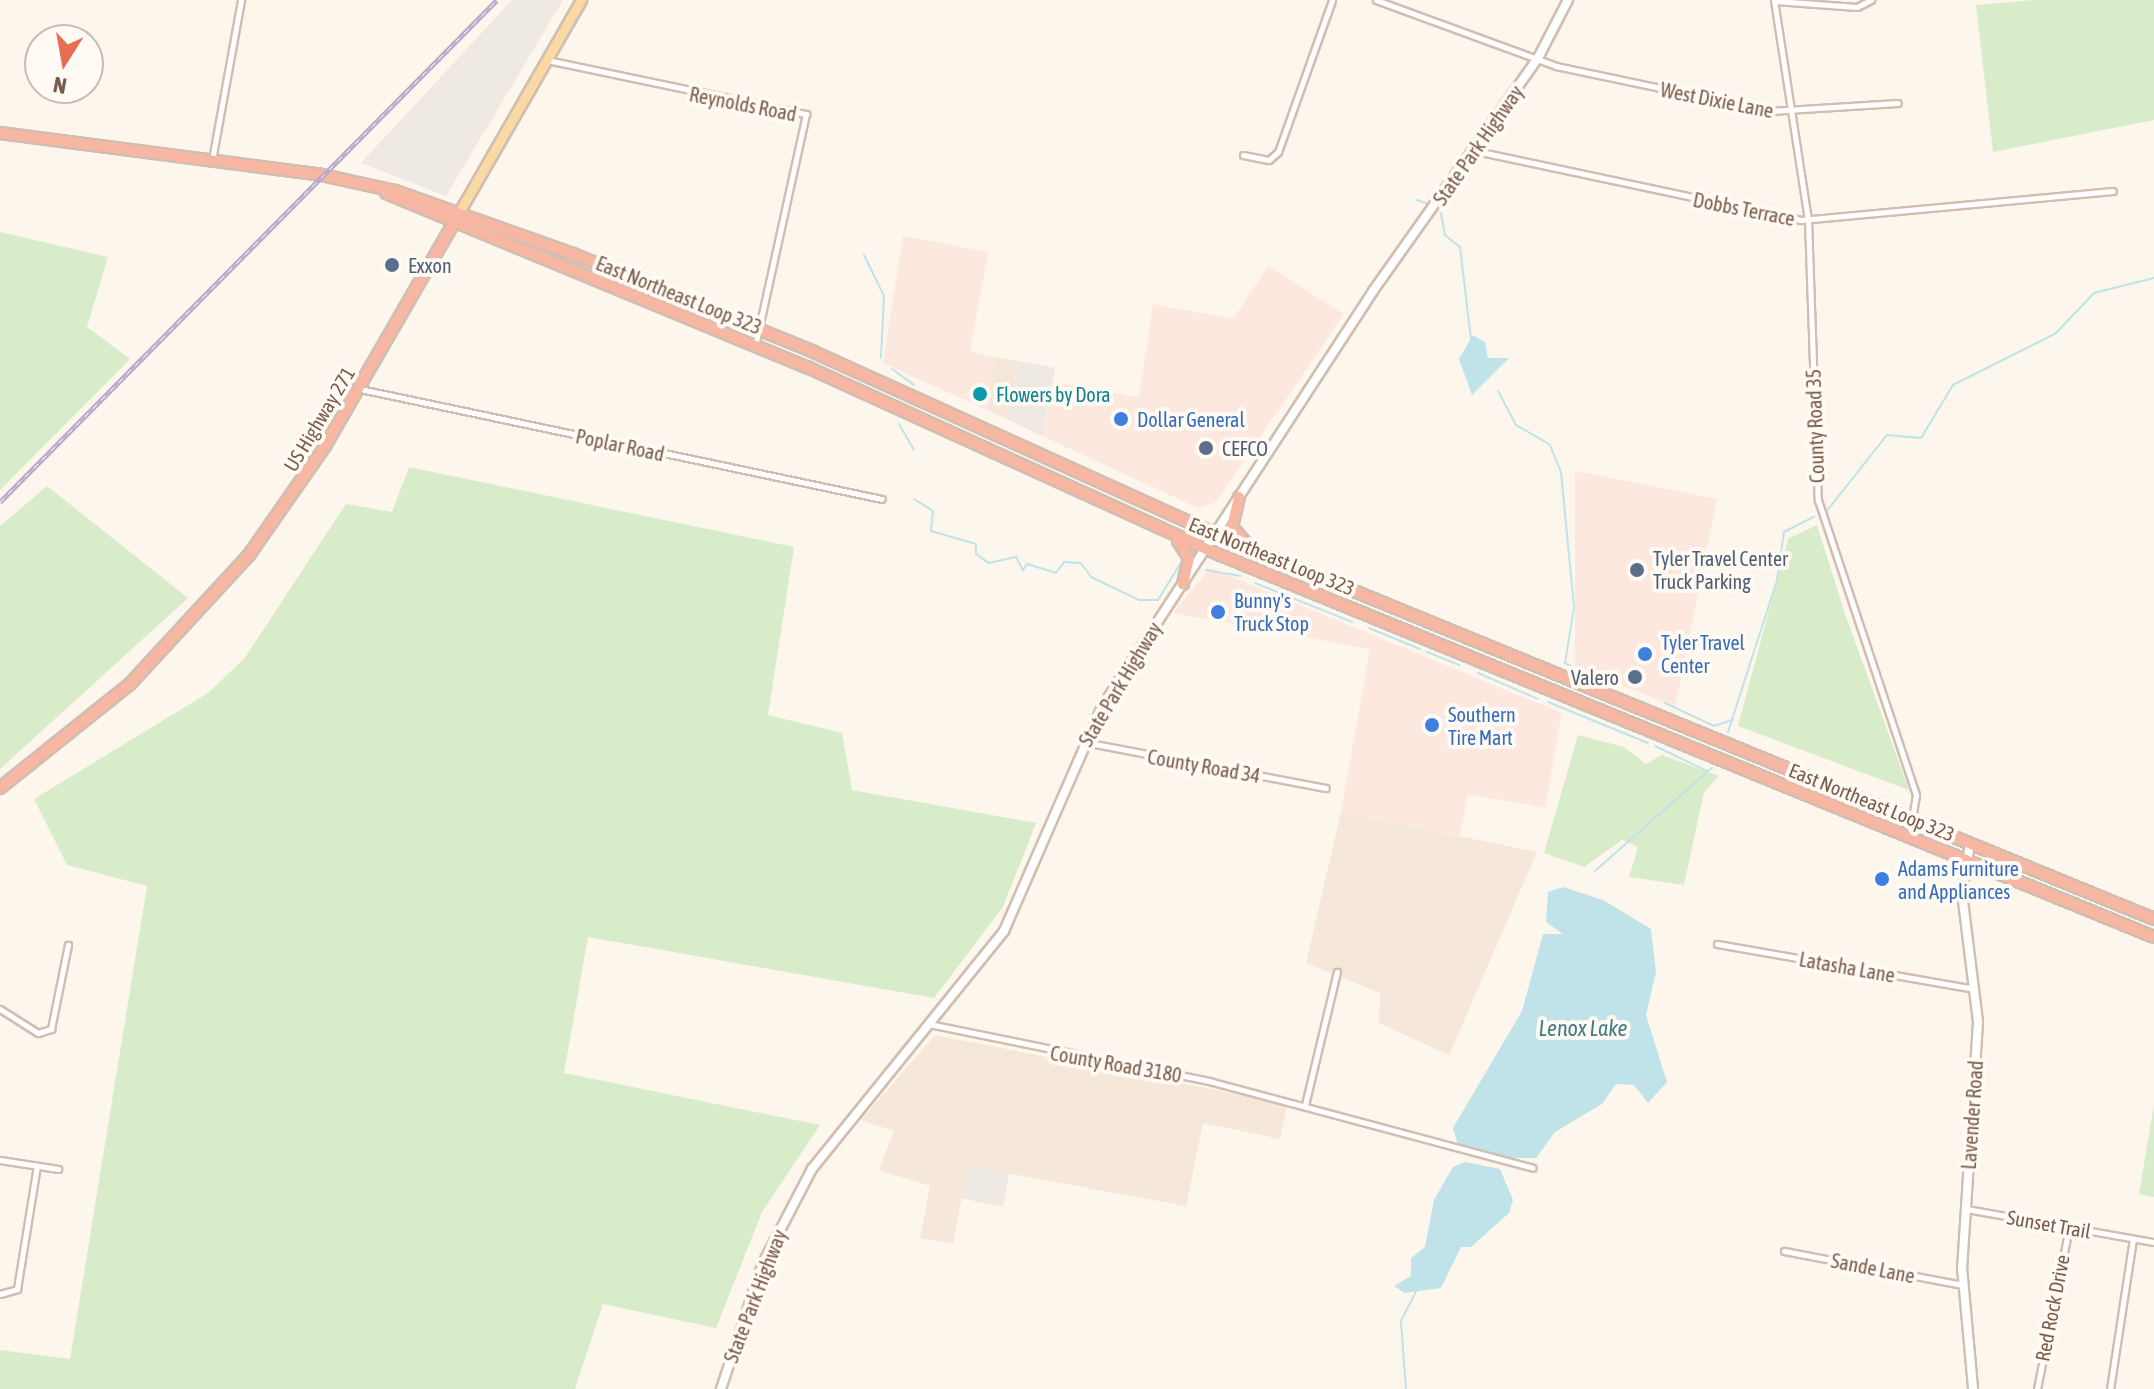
<!DOCTYPE html>
<style>
body{margin:0}
#map{position:relative;width:2154px;height:1389px;overflow:hidden;background:#fdf6ec;font-family:"Asap Condensed",sans-serif}
div>[style]{position:absolute}
.residential>*{inset:0;background:#f5e8da}
.commercial>*{inset:0;background:#fde8e0}
.industrial>*{inset:0;background:#efe9e4;transform-origin:0 0}
.green>*{inset:0;background:#d8ecc9}
.water>*{inset:0;background:#bfe3e8}
.stream>*{height:2px;margin:-1px;padding:0 1px;transform-origin:1px;border-radius:1px;background:#bfe3e8}
.roads{filter:drop-shadow(2px 0 #d1beb0) drop-shadow(-2px 0 #d1beb0) drop-shadow(0 2px #d1beb0) drop-shadow(0 -2px #d1beb0)}
.street>*{height:5px;margin:-2.5px;padding:0 2.5px;transform-origin:2.5px;border-radius:2.5px;background:#fff}
.secondary>*{height:8px;margin:-4px;padding:0 4px;transform-origin:4px;border-radius:4px;background:#fff}
.primary>*{height:9px;margin:-4.5px;padding:0 4.5px;transform-origin:4.5px;border-radius:4.5px;background:#fbd9a5}
.highway>*{height:10px;margin:-5px;padding:0 5px;transform-origin:5px;border-radius:5px;background:#f7b7a3}
.rail>*{height:5px;margin-top:-2.5px;transform-origin:0;background:repeating-linear-gradient(90deg,#fffaf3 0 6px,#b9a8c9 0 12px);box-sizing:border-box;border-block:2px solid #b9a8c9}
.dots>*{width:22px;height:22px;translate:-50% -50%;box-sizing:border-box;border:4px solid #fffaf3;border-radius:50%}
span{translate:-50% -50%;white-space:nowrap;text-align:center;line-height:1.15;-webkit-text-stroke:8px #fffaf3;paint-order:stroke}
.street-label{font-size:20px;color:#7a5c4d}
.service-label{font-size:20px;color:#4e5e75}
.left{translate:0 -50%;text-align:left}
.right{translate:-100% -50%;text-align:right}
.culture-label{font-size:20px;color:#0d838f}
.shop-label{font-size:20px;color:#366cbe}
.water-label{font-size:22px;color:#437c86;font-style:italic}
.north{position:absolute;left:24px;top:24px;width:80px;height:80px;box-sizing:border-box;background:#fffaf3;border:2px solid #cabbb1;border-radius:50%;rotate:191deg;font-size:22px;font-weight:700;line-height:32px;text-align:center;color:#7a5c4d}
.north::after{content:'';display:block;margin:auto;width:28px;height:36px;background:#e76f51;clip-path:polygon(50% 0,100% 100%,50% 72%,0 100%)}
</style>
<div id="map">
<div class="residential">
<div style="clip-path:polygon(995px 357px,1019px 361px,1007px 419px,987px 410px)"></div>
<div style="clip-path:polygon(1341px 812px,1537px 852px,1449px 1055px,1379px 1023px,1380px 993px,1306px 963px)"></div>
<div style="clip-path:polygon(935px 1035px,1287px 1104px,1280px 1139px,1203px 1123px,1186px 1206px,968px 1166px,953px 1244px,920px 1238px,930px 1186px,879px 1170px,894px 1131px,861px 1120px)"></div>
</div>
<div class="commercial">
<div style="clip-path:polygon(903px 236px,988px 252px,970px 352px,995px 357px,987px 410px,883px 363px)"></div>
<div style="clip-path:polygon(1268px 266px,1344px 314px,1216px 502px,1198px 508px,1042px 436px,1053px 382px,1139px 397px,1153px 304px,1233px 319px)"></div>
<div style="clip-path:polygon(1575px 471px,1717px 499px,1675px 707px,1575px 666px)"></div>
<div style="clip-path:polygon(1210px 568px,1562px 713px,1545px 808px,1468px 794px,1460px 836px,1341px 812px,1370px 649px,1173px 613px)"></div>
</div>
<div class="industrial">
<div style="clip-path:polygon(512px 0,563px 0,446px 196px,361px 163px)"></div>
<div style="clip-path:polygon(1019px 361px,1055px 368px,1042px 436px,1007px 419px)"></div>
<div style="left:968px;top:1166px;width:42px;height:33px;rotate:11deg"></div>
</div>
<div class="green">
<div style="clip-path:polygon(2035px 0,2154px 0,2154px 120px,1993px 152px,1976px 5px)"></div>
<div style="clip-path:polygon(0 232px,108px 257px,87px 327px,130px 359px,0 490px)"></div>
<div style="clip-path:polygon(409px 467px,794px 547px,768px 715px,842px 733px,852px 790px,1036px 823px,1003px 907px,934px 998px,588px 937px,564px 1073px,820px 1125px,762px 1212px,716px 1328px,603px 1304px,575px 1389px,0 1389px,0 1350px,70px 1359px,147px 886px,67px 865px,34px 799px,208px 693px,244px 659px,346px 504px,392px 512px)"></div>
<div style="clip-path:polygon(47px 486px,188px 598px,0 769px,0 526px)"></div>
<div style="clip-path:polygon(1817px 525px,1845px 614px,1909px 790px,1738px 726px,1788px 539px)"></div>
<div style="clip-path:polygon(1578px 735px,1624px 747px,1646px 764px,1662px 755px,1719px 776px,1704px 792px,1684px 885px,1629px 877px,1638px 847px,1622px 840px,1584px 867px,1544px 853px)"></div>
<div style="clip-path:polygon(2154px 1105px,2154px 1197px,2139px 1194px)"></div>
</div>
<div class="water">
<div style="clip-path:polygon(1473px 335px,1485px 342px,1488px 358px,1509px 358px,1472px 395px,1459px 359px)"></div>
<div style="clip-path:polygon(1563px 887px,1603px 900px,1651px 929px,1656px 972px,1646px 1015px,1667px 1082px,1648px 1103px,1634px 1085px,1616px 1084px,1602px 1104px,1555px 1132px,1536px 1158px,1502px 1158px,1458px 1145px,1453px 1128px,1522px 1011px,1543px 934px,1563px 934px,1546px 922px,1548px 892px)"></div>
<div style="clip-path:polygon(1465px 1162px,1500px 1169px,1513px 1200px,1509px 1213px,1471px 1247px,1461px 1247px,1441px 1288px,1405px 1293px,1394px 1286px,1411px 1276px,1411px 1258px,1425px 1247px,1434px 1200px,1453px 1167px)"></div>
</div>
<div class="stream">
<div style="left:1417px;top:200px;width:12px;rotate:20deg"></div>
<div style="left:1441px;top:213px;width:22px;rotate:80deg"></div>
<div style="left:1445px;top:235px;width:19px;rotate:39deg"></div>
<div style="left:1460px;top:247px;width:93px;rotate:83.2deg"></div>
<div style="left:864px;top:255px;width:46px;rotate:64deg"></div>
<div style="left:884px;top:296px;width:62px;rotate:92.8deg"></div>
<div style="left:892px;top:369px;width:27px;rotate:36deg"></div>
<div style="left:1498px;top:391px;width:38px;rotate:62deg"></div>
<div style="left:1516px;top:425px;width:39px;rotate:30deg"></div>
<div style="left:1550px;top:445px;width:29px;rotate:68deg"></div>
<div style="left:1561px;top:472px;width:136px;rotate:84.5deg"></div>
<div style="left:1574px;top:607px;width:57px;rotate:99.1deg"></div>
<div style="left:1565px;top:663px;width:27px;rotate:27deg"></div>
<div style="left:899px;top:424px;width:30px;rotate:60deg"></div>
<div style="left:914px;top:499px;width:22px;rotate:32deg"></div>
<div style="left:933px;top:511px;width:20px;rotate:96deg"></div>
<div style="left:931px;top:531px;width:47px;rotate:16.1deg"></div>
<div style="left:976px;top:544px;width:10px;rotate:90deg"></div>
<div style="left:976px;top:554px;width:16px;rotate:35deg"></div>
<div style="left:989px;top:563px;width:28px;rotate:-13deg"></div>
<div style="left:1016px;top:557px;width:15px;rotate:62deg"></div>
<div style="left:1023px;top:570px;width:7px;rotate:-56deg"></div>
<div style="left:1027px;top:564px;width:30px;rotate:17deg"></div>
<div style="left:1056px;top:573px;width:14px;rotate:-54deg"></div>
<div style="left:1064px;top:562px;width:17px;rotate:3deg"></div>
<div style="left:1081px;top:563px;width:17px;rotate:54deg"></div>
<div style="left:1091px;top:577px;width:53px;rotate:25.6deg"></div>
<div style="left:1139px;top:600px;width:19px"></div>
<div style="left:1158px;top:600px;width:46px;rotate:-58.4deg"></div>
<div style="left:1826px;top:512px;width:98px;rotate:-51.6deg"></div>
<div style="left:1887px;top:435px;width:34px;rotate:5deg"></div>
<div style="left:1921px;top:438px;width:62px;rotate:-58.9deg"></div>
<div style="left:1953px;top:385px;width:114px;rotate:-26.6deg"></div>
<div style="left:2055px;top:334px;width:57px;rotate:-46.4deg"></div>
<div style="left:2094px;top:293px;width:62px;rotate:-14deg"></div>
<div style="left:1206px;top:570px;width:35px;rotate:10deg"></div>
<div style="left:1255px;top:583px;width:105px;rotate:21.9deg"></div>
<div style="left:1369px;top:628px;width:55px;rotate:22.4deg"></div>
<div style="left:1427px;top:652px;width:35px;rotate:22deg"></div>
<div style="left:1478px;top:673px;width:65px;rotate:23.4deg"></div>
<div style="left:1548px;top:702px;width:108px;rotate:22.3deg"></div>
<div style="left:1665px;top:703px;width:54px;rotate:25.1deg"></div>
<div style="left:1714px;top:726px;width:20px;rotate:-18deg"></div>
<div style="left:1728px;top:732px;width:160px;rotate:-72.1deg"></div>
<div style="left:1777px;top:580px;width:49px;rotate:-81.7deg"></div>
<div style="left:1784px;top:532px;width:34px;rotate:-27deg"></div>
<div style="left:1655px;top:746px;width:58px;rotate:25.7deg"></div>
<div style="left:1595px;top:871px;width:156px;rotate:-41.4deg"></div>
<div style="left:1406px;top:1389px;width:68px;rotate:-94.2deg"></div>
<div style="left:1401px;top:1321px;width:35px;rotate:-63deg"></div>
</div>
<div class="roads">
<div class="street">
<div style="left:1376px;top:0;width:192px;rotate:20.1deg"></div>
<div style="left:1556px;top:66px;width:219px;rotate:11.9deg"></div>
<div style="left:1770px;top:111px;width:128px;rotate:-3.6deg"></div>
<div style="left:1774px;top:0;width:223px;rotate:81.2deg"></div>
<div style="left:1808px;top:220px;width:280px;rotate:88deg"></div>
<div style="left:1818px;top:500px;width:311px;rotate:71.6deg"></div>
<div style="left:1916px;top:795px;width:43px;rotate:99.5deg"></div>
<div style="left:1775px;top:1px;width:82px;rotate:4.2deg"></div>
<div style="left:1857px;top:7px;width:16px;rotate:-27deg"></div>
<div style="left:547px;top:60px;width:265px;rotate:11.8deg"></div>
<div style="left:806px;top:114px;width:237px;rotate:102.4deg"></div>
<div style="left:1476px;top:151px;width:332px;rotate:12deg"></div>
<div style="left:1801px;top:220px;width:313px;rotate:-5.3deg"></div>
<div style="left:1243px;top:155px;width:26px;rotate:11deg"></div>
<div style="left:1269px;top:160px;width:12px;rotate:-42deg"></div>
<div style="left:1278px;top:152px;width:161px;rotate:-70.4deg"></div>
<div style="left:212px;top:160px;width:163px;rotate:-79.7deg"></div>
<div style="left:360px;top:389px;width:533px;rotate:11.9deg"></div>
<div style="left:1084px;top:742px;width:246px;rotate:10.8deg"></div>
<div style="left:1717px;top:944px;width:262px;rotate:9.9deg"></div>
<div style="left:0;top:1009px;width:45px;rotate:32.3deg"></div>
<div style="left:38px;top:1033px;width:14px;rotate:-17deg"></div>
<div style="left:51px;top:1029px;width:86px;rotate:-78.6deg"></div>
<div style="left:929px;top:1024px;width:286px;rotate:11.5deg"></div>
<div style="left:1209px;top:1081px;width:335px;rotate:15deg"></div>
<div style="left:1305px;top:1105px;width:137px;rotate:-76.5deg"></div>
<div style="left:0;top:1160px;width:59px;rotate:8.8deg"></div>
<div style="left:1966px;top:1209px;width:191px;rotate:10deg"></div>
<div style="left:1784px;top:1251px;width:182px;rotate:10.8deg"></div>
<div style="left:0;top:1294px;width:18px;rotate:-16deg"></div>
<div style="left:17px;top:1289px;width:125px;rotate:-80.8deg"></div>
<div style="left:2037px;top:1389px;width:164px;rotate:-78.8deg"></div>
<div style="left:2110px;top:1389px;width:152px;rotate:-81.3deg"></div>
</div>
<div class="secondary">
<div style="left:1970px;top:844px;width:50px;rotate:99.3deg"></div>
<div style="left:1962px;top:893px;width:130px;rotate:82.9deg"></div>
<div style="left:1978px;top:1022px;width:246px;rotate:93.7deg"></div>
<div style="left:1962px;top:1267px;width:122px;rotate:84.8deg"></div>
<div style="left:721px;top:1389px;width:133px;rotate:-71.6deg"></div>
<div style="left:763px;top:1263px;width:106px;rotate:-62.5deg"></div>
<div style="left:812px;top:1169px;width:306px;rotate:-51.1deg"></div>
<div style="left:1004px;top:931px;width:244px;rotate:-66.4deg"></div>
<div style="left:1102px;top:707px;width:496px;rotate:-56.9deg"></div>
<div style="left:1373px;top:291px;width:286px;rotate:-54.7deg"></div>
<div style="left:1538px;top:58px;width:65px;rotate:-62.7deg"></div>
</div>
<div class="primary">
<div style="left:458px;top:214px;width:247px;rotate:-60.1deg"></div>
</div>
<div class="highway">
<div style="left:0;top:133px;width:320px;rotate:7.4deg"></div>
<div style="left:317px;top:174px;width:80px;rotate:12.3deg"></div>
<div style="left:395px;top:191px;width:189px;rotate:19.5deg"></div>
<div style="left:573px;top:254px;width:260px;rotate:22.1deg"></div>
<div style="left:814px;top:352px;width:440px;rotate:24.4deg"></div>
<div style="left:1215px;top:534px;width:1015px;rotate:22.29deg"></div>
<div style="left:386px;top:193px;width:456px;rotate:22.5deg"></div>
<div style="left:807px;top:367px;width:439px;rotate:24.5deg"></div>
<div style="left:1206px;top:549px;width:1024px;rotate:22.26deg"></div>
<div style="left:1239px;top:497px;width:31px;rotate:103deg"></div>
<div style="left:1232px;top:527px;width:20px;rotate:49deg"></div>
<div style="left:1178px;top:541px;width:20px;rotate:57deg"></div>
<div style="left:1189px;top:558px;width:27px;rotate:103deg"></div>
<div style="left:0;top:788px;width:166px;rotate:-38.7deg"></div>
<div style="left:130px;top:684px;width:176px;rotate:-47.3deg"></div>
<div style="left:249px;top:555px;width:133px;rotate:-55.1deg"></div>
<div style="left:325px;top:446px;width:262px;rotate:-60deg"></div>
</div>
</div>
<div class="rail">
<div style="left:0;top:502px;width:706px;rotate:-45.29deg"></div>
</div>
<div class="dots">
<div style="left:392px;top:265px;background:#5c6f8a"></div>
<div style="left:980px;top:394px;background:#0f9aa8"></div>
<div style="left:1121px;top:419px;background:#3f7fe0"></div>
<div style="left:1206px;top:448px;background:#5c6f8a"></div>
<div style="left:1637px;top:570px;background:#5c6f8a"></div>
<div style="left:1218px;top:612px;background:#3f7fe0"></div>
<div style="left:1645px;top:654px;background:#3f7fe0"></div>
<div style="left:1635px;top:677px;background:#5c6f8a"></div>
<div style="left:1432px;top:725px;background:#3f7fe0"></div>
<div style="left:1882px;top:879px;background:#3f7fe0"></div>
</div>
<div class="street-label">
<span style="left:1717px;top:100px;rotate:11deg">West Dixie Lane</span>
<span style="left:743px;top:104px;rotate:11deg">Reynolds Road</span>
<span style="left:1478px;top:145px;rotate:-55deg">State Park Highway</span>
<span style="left:1744px;top:209px;rotate:11deg">Dobbs Terrace</span>
<span style="left:679px;top:295px;rotate:22deg">East Northeast Loop 323</span>
<span style="left:319px;top:419px;rotate:-59deg">US Highway 271</span>
<span style="left:1815px;top:426px;rotate:-92deg">County Road 35</span>
<span style="left:620px;top:445px;rotate:12deg">Poplar Road</span>
<span style="left:1272px;top:556px;rotate:22deg">East Northeast Loop 323</span>
<span style="left:1120px;top:684px;rotate:-59deg">State Park Highway</span>
<span style="left:1204px;top:766px;rotate:10deg">County Road 34</span>
<span style="left:1872px;top:802px;rotate:22deg">East Northeast Loop 323</span>
<span style="left:1847px;top:967px;rotate:10deg">Latasha Lane</span>
<span style="left:1116px;top:1064px;rotate:10deg">County Road 3180</span>
<span style="left:1972px;top:1115px;rotate:-86deg">Lavender Road</span>
<span style="left:2049px;top:1224px;rotate:10deg">Sunset Trail</span>
<span style="left:1873px;top:1268px;rotate:11deg">Sande Lane</span>
<span style="left:755px;top:1296px;rotate:-69deg">State Park Highway</span>
<span style="left:2052px;top:1308px;rotate:-79deg">Red Rock Drive</span>
</div>
<div class="service-label">
<span class="left" style="left:408px;top:265px">Exxon</span>
<span class="left" style="left:1222px;top:448px">CEFCO</span>
<span class="left" style="left:1653px;top:570px">Tyler Travel Center<br>Truck Parking</span>
<span class="right" style="left:1619px;top:677px">Valero</span>
</div>
<div class="culture-label">
<span class="left" style="left:996px;top:394px">Flowers by Dora</span>
</div>
<div class="shop-label">
<span class="left" style="left:1137px;top:419px">Dollar General</span>
<span class="left" style="left:1234px;top:612px">Bunny's<br>Truck Stop</span>
<span class="left" style="left:1661px;top:654px">Tyler Travel<br>Center</span>
<span class="left" style="left:1448px;top:726px">Southern<br>Tire Mart</span>
<span class="left" style="left:1898px;top:880px">Adams Furniture<br>and Appliances</span>
</div>
<div class="water-label">
<span style="left:1583px;top:1029px">Lenox Lake</span>
</div>
<div class="north">N</div>
</div>
